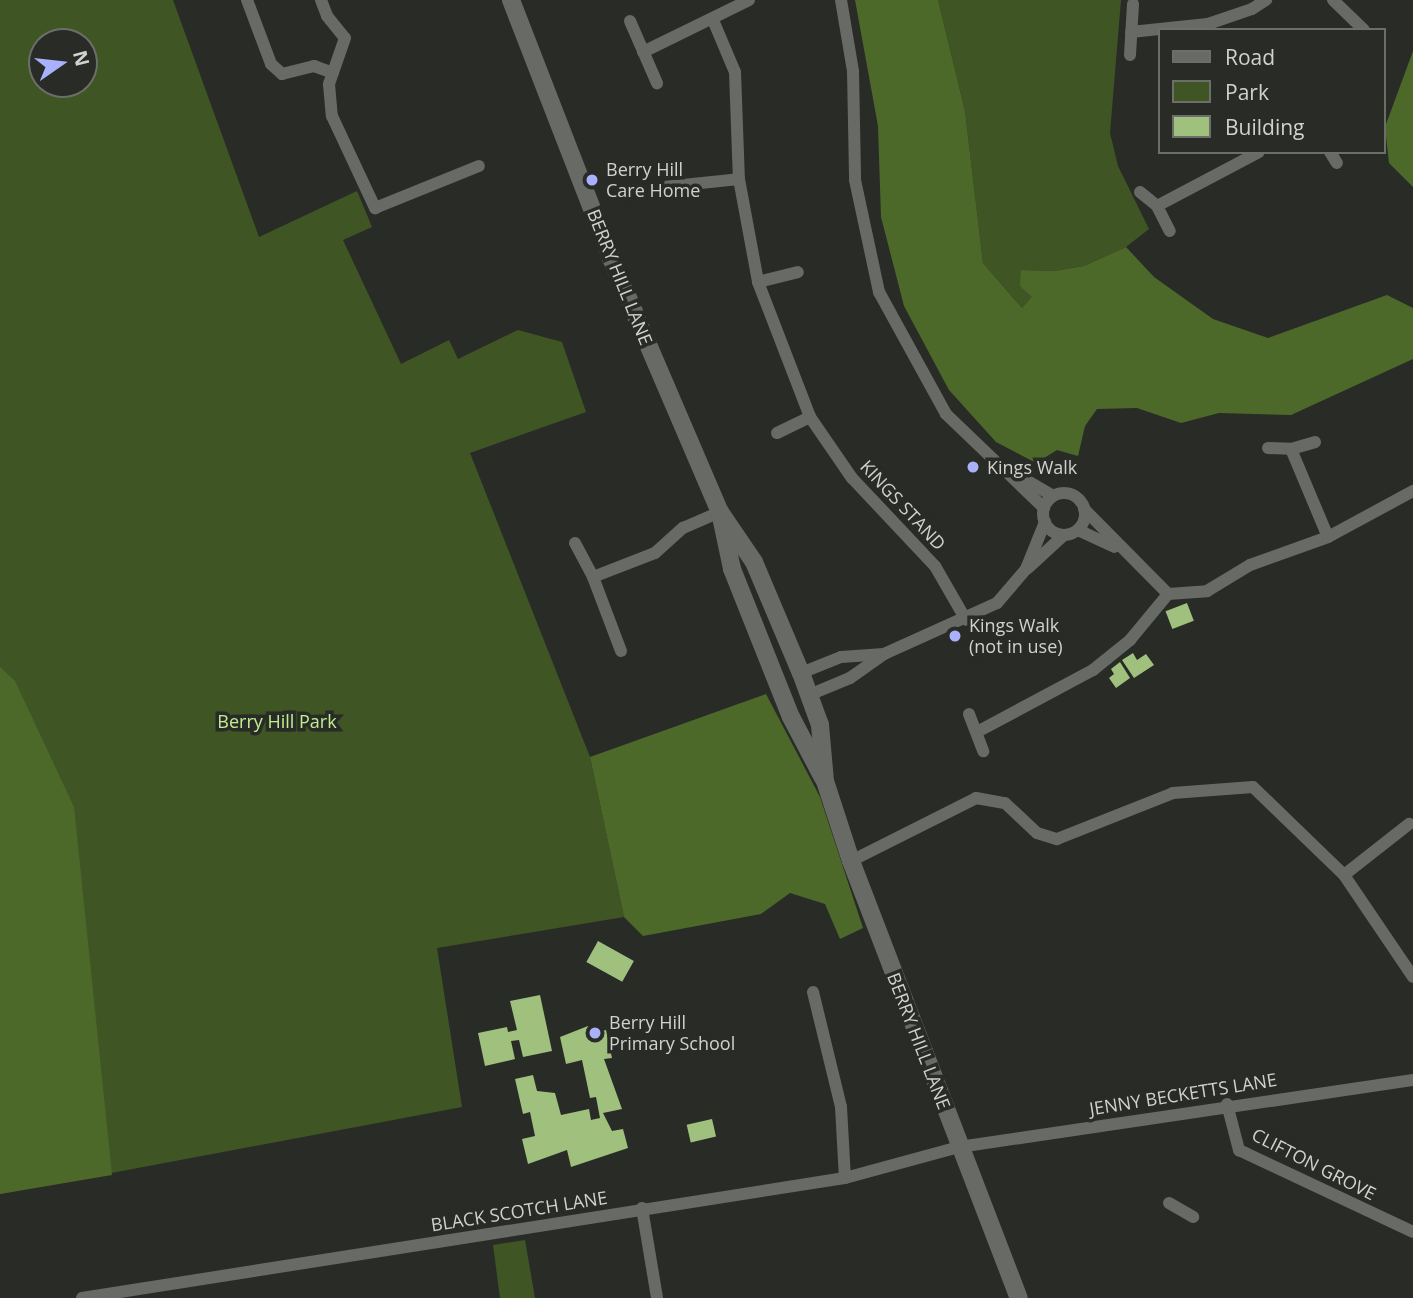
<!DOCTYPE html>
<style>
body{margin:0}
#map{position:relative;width:1413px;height:1298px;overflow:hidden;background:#292b27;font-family:"Open Sans",sans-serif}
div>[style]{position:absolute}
.green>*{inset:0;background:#3f5624}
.forest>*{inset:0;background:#4d6929}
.building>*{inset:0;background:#a0c17e;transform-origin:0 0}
.street>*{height:12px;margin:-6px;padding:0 6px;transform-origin:6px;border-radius:6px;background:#686a65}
.street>.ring{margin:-6px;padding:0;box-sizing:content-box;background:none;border:12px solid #686a65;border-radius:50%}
.secondary>*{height:18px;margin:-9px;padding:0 9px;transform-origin:9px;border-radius:9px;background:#686a65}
.dots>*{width:19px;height:19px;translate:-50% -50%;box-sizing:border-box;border:4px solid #292b27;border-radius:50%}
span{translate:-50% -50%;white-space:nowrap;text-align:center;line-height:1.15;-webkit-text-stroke:7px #292b27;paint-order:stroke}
.poi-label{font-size:18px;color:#d0d2cf}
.left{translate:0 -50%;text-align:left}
.street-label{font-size:18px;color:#d0d2cf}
.park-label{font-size:18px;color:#c1ed91}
.legend{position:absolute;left:1158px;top:28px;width:228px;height:126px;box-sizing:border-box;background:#292b27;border:2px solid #6c6e6a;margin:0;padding:9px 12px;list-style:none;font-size:21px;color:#d0d2cf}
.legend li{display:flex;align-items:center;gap:14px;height:35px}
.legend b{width:35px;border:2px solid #6c6e6a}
.north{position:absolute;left:28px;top:28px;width:70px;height:70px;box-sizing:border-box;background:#292b27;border:2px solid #6c6e6a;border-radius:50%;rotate:76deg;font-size:19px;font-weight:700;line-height:28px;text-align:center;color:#d0d2cf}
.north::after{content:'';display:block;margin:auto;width:24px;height:32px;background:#a9b0fc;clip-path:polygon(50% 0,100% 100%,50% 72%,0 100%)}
</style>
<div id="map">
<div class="green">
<div style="clip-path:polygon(evenodd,0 0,173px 0,259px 237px,357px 191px,372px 227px,343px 240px,401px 364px,449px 340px,458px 359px,518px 330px,562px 342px,586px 412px,470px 453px,590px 757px,624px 917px,437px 948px,462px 1107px,0 1194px,0 0,42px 42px,84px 42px,84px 84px,42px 84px,42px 42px)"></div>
<div style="clip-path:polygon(938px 0,1121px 0,1110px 133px,1118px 166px,1149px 229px,1126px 247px,1084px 266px,1054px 271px,1022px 270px,1033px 297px,1022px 308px,983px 263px,965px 111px)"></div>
<div style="clip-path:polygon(525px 1240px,535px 1298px,500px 1298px,493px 1245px)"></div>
</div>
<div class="forest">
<div style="clip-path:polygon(855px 0,938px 0,965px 111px,983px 263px,1022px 308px,1032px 297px,1020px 286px,1021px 270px,1054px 271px,1084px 266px,1126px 247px,1154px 277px,1213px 319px,1268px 338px,1387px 295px,1413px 308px,1413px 359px,1291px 415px,1219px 413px,1181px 423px,1137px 408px,1097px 409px,1085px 426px,1078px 456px,1057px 450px,1036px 463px,996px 442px,949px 390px,904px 306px,881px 217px,878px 126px)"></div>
<div style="clip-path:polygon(1413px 51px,1413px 187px,1389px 163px,1385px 127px)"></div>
<div style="clip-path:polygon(0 667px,15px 681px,74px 807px,112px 1175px,0 1194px)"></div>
<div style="clip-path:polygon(766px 694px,820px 797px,863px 928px,840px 939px,825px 904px,790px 893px,761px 914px,643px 936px,624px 917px,590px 757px)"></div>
</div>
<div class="building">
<div style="left:1187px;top:603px;width:19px;height:23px;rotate:69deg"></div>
<div style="clip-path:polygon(1133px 653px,1137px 660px,1146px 654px,1154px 665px,1134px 678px,1122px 660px)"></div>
<div style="clip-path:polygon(1120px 662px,1130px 678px,1116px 688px,1109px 678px,1114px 674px,1111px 669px)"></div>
<div style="left:598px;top:941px;width:41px;height:24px;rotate:29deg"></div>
<div style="clip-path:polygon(540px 995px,552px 1051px,523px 1057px,519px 1040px,511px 1041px,515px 1059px,485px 1066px,478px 1033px,507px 1027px,508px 1032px,517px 1030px,510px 1001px)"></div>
<div style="clip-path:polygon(588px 1026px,590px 1034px,606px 1030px,612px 1058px,604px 1059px,622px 1109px,603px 1113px,612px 1131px,623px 1129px,628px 1148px,571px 1167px,567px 1150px,528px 1164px,522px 1139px,535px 1136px,530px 1112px,523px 1114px,515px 1079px,533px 1075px,537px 1091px,555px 1093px,561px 1115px,589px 1109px,591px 1120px,600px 1118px,596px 1097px,590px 1098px,582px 1060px,566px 1064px,560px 1037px)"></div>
<div style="left:712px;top:1119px;width:18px;height:26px;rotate:77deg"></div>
</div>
<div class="street">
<div style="left:247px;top:0;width:68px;rotate:69.4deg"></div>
<div style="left:271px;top:64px;width:15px;rotate:42deg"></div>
<div style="left:282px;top:74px;width:33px;rotate:-14deg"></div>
<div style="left:314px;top:66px;width:20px;rotate:20deg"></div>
<div style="left:321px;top:0;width:17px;rotate:69deg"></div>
<div style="left:327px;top:16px;width:28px;rotate:51deg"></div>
<div style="left:345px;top:38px;width:49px;rotate:109.2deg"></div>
<div style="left:329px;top:84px;width:32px;rotate:85deg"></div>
<div style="left:332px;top:116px;width:102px;rotate:64.9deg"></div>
<div style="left:375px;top:208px;width:112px;rotate:-22deg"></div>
<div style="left:841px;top:0;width:72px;rotate:80.4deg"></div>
<div style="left:853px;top:71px;width:109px;rotate:88.9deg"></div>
<div style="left:855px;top:180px;width:115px;rotate:77.9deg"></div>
<div style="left:879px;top:292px;width:139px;rotate:61.2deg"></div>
<div style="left:946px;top:414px;width:136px;rotate:43.8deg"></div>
<div style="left:1333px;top:0;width:43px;rotate:44.1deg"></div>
<div style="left:713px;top:20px;width:56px;rotate:67.1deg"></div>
<div style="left:735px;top:72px;width:107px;rotate:87.9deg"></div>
<div style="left:739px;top:179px;width:105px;rotate:79.5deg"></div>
<div style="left:758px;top:282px;width:145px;rotate:68.9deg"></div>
<div style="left:810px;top:417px;width:74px;rotate:55.5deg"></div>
<div style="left:852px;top:478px;width:121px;rotate:46.7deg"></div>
<div style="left:935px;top:566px;width:62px;rotate:60.1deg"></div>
<div style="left:630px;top:21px;width:68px;rotate:66.5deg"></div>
<div style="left:1131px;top:32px;width:77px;rotate:-5.9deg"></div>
<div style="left:1208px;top:24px;width:46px;rotate:-18.8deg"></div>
<div style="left:1252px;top:9px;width:17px;rotate:-33deg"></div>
<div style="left:643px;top:52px;width:118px;rotate:-26.1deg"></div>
<div style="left:1130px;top:55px;width:51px;rotate:-86.6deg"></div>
<div style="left:1330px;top:152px;width:13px;rotate:58deg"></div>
<div style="left:654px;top:188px;width:85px;rotate:-6deg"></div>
<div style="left:1140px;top:192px;width:22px;rotate:39deg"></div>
<div style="left:1157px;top:206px;width:28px;rotate:63deg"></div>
<div style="left:1157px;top:206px;width:115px;rotate:-27.9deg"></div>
<div style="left:758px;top:282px;width:41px;rotate:-14deg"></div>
<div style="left:777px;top:433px;width:37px;rotate:-26deg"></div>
<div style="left:1268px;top:448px;width:23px;rotate:2deg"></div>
<div style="left:1291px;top:449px;width:25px;rotate:-16deg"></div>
<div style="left:1291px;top:449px;width:95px;rotate:67.2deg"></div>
<div style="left:1004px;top:467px;width:57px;rotate:30.6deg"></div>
<div class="ring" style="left:1043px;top:493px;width:30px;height:30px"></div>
<div style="left:1084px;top:509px;width:120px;rotate:45.3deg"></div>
<div style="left:1168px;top:594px;width:39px;rotate:-4deg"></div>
<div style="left:1207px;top:591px;width:50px;rotate:-31.2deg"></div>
<div style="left:1250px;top:565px;width:83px;rotate:-19.7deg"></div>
<div style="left:1328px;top:537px;width:97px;rotate:-28.4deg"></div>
<div style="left:1078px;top:530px;width:40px;rotate:25deg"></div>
<div style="left:575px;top:543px;width:38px;rotate:62deg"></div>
<div style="left:1028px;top:568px;width:49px;rotate:-42.5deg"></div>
<div style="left:621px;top:651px;width:79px;rotate:-110.7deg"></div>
<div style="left:593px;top:577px;width:66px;rotate:-21.2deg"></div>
<div style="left:655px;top:553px;width:38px;rotate:-42deg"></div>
<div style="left:683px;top:528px;width:40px;rotate:-23.4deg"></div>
<div style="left:801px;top:673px;width:43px;rotate:-21.8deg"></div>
<div style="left:841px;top:657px;width:43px;rotate:-4deg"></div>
<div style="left:809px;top:695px;width:44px;rotate:-22.5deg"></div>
<div style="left:850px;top:678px;width:42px;rotate:-35.2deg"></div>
<div style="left:884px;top:654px;width:124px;rotate:-24.3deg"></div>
<div style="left:997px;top:603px;width:45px;rotate:-49.5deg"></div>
<div style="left:1026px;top:569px;width:51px;rotate:-68deg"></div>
<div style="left:969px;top:714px;width:40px;rotate:69deg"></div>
<div style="left:977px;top:732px;width:132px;rotate:-28.1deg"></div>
<div style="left:1093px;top:670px;width:48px;rotate:-39deg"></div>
<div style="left:1130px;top:640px;width:60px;rotate:-50.4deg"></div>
<div style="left:851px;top:861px;width:140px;rotate:-26.7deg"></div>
<div style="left:976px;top:798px;width:29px;rotate:10deg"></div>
<div style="left:1005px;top:803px;width:44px;rotate:43.2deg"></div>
<div style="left:1037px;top:833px;width:21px;rotate:17deg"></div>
<div style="left:1057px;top:839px;width:125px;rotate:-21.6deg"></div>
<div style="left:1173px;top:793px;width:80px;rotate:-4.3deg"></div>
<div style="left:1253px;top:787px;width:127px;rotate:44deg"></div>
<div style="left:1344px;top:875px;width:123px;rotate:55.9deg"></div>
<div style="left:1344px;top:875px;width:83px;rotate:-38.1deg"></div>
<div style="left:813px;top:992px;width:118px;rotate:76.3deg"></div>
<div style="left:841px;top:1107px;width:71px;rotate:86.8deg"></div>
<div style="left:1227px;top:1104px;width:48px;rotate:75.4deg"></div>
<div style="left:1239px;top:1150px;width:192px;rotate:25.2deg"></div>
<div style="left:1169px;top:1203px;width:28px;rotate:30deg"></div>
<div style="left:642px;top:1208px;width:91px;rotate:80.5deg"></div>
<div style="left:82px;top:1298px;width:772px;rotate:-8.94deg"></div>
<div style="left:845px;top:1178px;width:118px;rotate:-15.2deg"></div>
<div style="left:959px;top:1147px;width:459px;rotate:-8.4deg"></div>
</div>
<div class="secondary">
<div style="left:511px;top:0;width:277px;rotate:68.8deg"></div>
<div style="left:611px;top:258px;width:276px;rotate:66.8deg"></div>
<div style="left:720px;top:512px;width:58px;rotate:78.1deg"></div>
<div style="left:732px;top:569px;width:159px;rotate:68.3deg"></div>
<div style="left:791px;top:717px;width:69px;rotate:62.3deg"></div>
<div style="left:720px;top:512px;width:60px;rotate:55.8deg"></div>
<div style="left:754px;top:562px;width:121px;rotate:67.1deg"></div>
<div style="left:801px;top:673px;width:55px;rotate:69.9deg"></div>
<div style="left:820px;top:725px;width:56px;rotate:84.9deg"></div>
<div style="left:825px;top:781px;width:84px;rotate:72deg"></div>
<div style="left:851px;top:861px;width:468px;rotate:69deg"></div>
</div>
<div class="dots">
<div style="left:592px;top:180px;background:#a9b0fc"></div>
<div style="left:973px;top:467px;background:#a9b0fc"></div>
<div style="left:955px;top:636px;background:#a9b0fc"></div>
<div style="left:595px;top:1033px;background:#a9b0fc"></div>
</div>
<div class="poi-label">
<span class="left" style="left:606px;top:180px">Berry Hill<br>Care Home</span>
<span class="left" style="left:987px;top:467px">Kings Walk</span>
<span class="left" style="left:969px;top:636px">Kings Walk<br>(not in use)</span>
<span class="left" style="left:609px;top:1033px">Berry Hill<br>Primary School</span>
</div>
<div class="street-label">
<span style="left:620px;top:277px;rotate:68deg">BERRY HILL LANE</span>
<span style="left:903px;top:505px;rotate:47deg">KINGS STAND</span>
<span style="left:919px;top:1041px;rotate:69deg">BERRY HILL LANE</span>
<span style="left:1183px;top:1094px;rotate:-9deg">JENNY BECKETTS LANE</span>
<span style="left:1314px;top:1164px;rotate:27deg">CLIFTON GROVE</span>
<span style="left:519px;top:1211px;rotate:-9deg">BLACK SCOTCH LANE</span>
</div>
<div class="park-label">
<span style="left:277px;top:721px">Berry Hill Park</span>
</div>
<ul class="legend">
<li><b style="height:9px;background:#686a65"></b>Road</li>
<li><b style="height:19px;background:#3f5624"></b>Park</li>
<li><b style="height:19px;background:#a0c17e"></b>Building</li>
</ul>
<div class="north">N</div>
</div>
